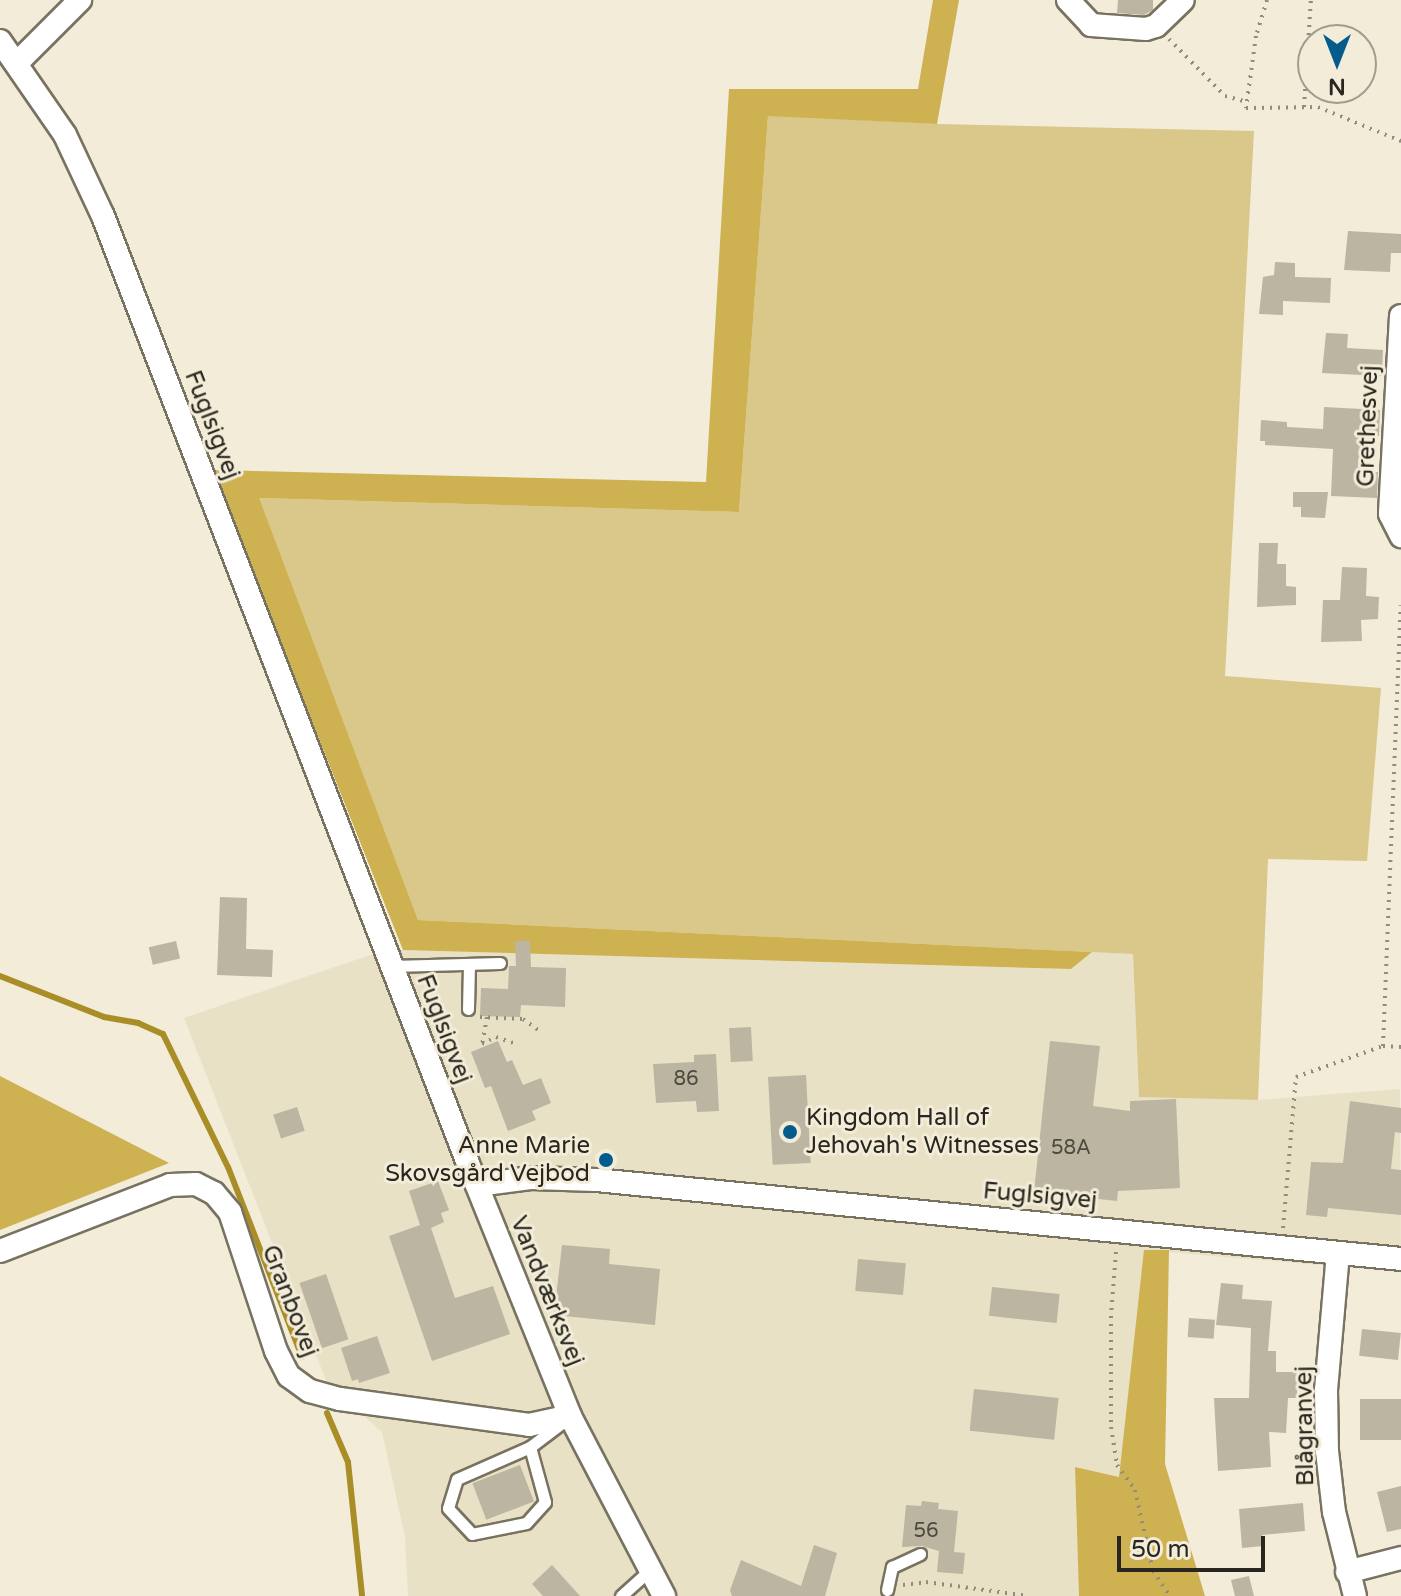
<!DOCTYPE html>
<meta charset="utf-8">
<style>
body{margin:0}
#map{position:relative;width:1401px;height:1596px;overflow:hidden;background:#f2ecd8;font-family:"Varela Round",sans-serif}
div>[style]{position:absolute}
.built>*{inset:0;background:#e9e1c6}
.green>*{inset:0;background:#dac78a}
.forest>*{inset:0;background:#ceb150}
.stream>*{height:6px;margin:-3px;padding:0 3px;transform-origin:3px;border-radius:3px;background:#a98d26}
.building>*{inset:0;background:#bbb5a1;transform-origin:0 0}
.path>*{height:4px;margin-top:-2px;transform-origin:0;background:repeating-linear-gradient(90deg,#908c7e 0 2px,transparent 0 8px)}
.roads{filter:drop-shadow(2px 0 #787260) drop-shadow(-2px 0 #787260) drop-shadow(0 2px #787260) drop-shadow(0 -2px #787260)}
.lane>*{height:11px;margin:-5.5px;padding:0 5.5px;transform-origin:5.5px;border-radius:5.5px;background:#fff}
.street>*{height:22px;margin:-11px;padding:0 11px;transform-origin:11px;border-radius:11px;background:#fff}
.dots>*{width:22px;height:22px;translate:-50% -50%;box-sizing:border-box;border:4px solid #f2ecd8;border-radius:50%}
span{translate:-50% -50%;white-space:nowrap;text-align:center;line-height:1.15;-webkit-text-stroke:6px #f2ecd8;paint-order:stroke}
.number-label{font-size:20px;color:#4d4a3f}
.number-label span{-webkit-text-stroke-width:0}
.street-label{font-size:24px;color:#28261e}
.poi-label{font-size:24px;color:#28261e}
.left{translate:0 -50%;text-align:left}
.right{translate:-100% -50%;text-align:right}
.north{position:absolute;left:1297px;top:24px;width:80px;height:80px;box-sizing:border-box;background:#f2ecd8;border:2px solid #a19d8e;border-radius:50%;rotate:180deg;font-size:22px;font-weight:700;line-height:32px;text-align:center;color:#28261e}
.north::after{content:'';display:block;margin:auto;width:28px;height:36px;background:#045c8d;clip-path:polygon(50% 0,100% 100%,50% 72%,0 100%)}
.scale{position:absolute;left:1117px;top:1536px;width:148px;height:36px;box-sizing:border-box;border:4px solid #28261e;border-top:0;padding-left:10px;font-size:24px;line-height:28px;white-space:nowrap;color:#28261e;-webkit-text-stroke:6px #f2ecd8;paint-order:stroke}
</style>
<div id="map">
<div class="built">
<div style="clip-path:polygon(403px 950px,1071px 969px,1092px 952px,1133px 954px,1139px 1097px,1258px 1100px,1400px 1089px,1401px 1272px,1145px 1250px,1119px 1477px,1075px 1467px,1079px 1596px,408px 1596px,405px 1537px,382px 1432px,327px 1383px,184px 1018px,367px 956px)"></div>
</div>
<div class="green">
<div style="clip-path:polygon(768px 115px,937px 124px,1254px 131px,1225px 676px,1381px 688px,1367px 861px,1268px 859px,1258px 1100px,1139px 1097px,1133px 954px,418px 920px,258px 498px,739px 512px)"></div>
</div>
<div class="forest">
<div style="clip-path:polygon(933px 0,959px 0,937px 124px,768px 116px,739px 512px,259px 498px,418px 920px,1092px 952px,1071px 969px,403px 950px,212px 470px,706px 482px,729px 89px,918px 89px)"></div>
<div style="clip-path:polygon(0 1076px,169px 1163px,0 1230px)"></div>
<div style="clip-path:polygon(1144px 1250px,1169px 1250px,1165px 1464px,1205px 1596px,1079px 1596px,1075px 1467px,1119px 1477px)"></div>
</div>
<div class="stream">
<div style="left:0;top:976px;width:112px;rotate:21.5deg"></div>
<div style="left:104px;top:1017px;width:35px;rotate:10deg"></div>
<div style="left:138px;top:1023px;width:27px;rotate:24deg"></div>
<div style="left:163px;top:1034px;width:148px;rotate:64deg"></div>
<div style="left:228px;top:1167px;width:204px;rotate:68.7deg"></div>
<div style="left:327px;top:1413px;width:53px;rotate:66.8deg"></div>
<div style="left:348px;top:1462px;width:135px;rotate:84deg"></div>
</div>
<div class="building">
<div style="clip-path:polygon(1118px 0,1153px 0,1153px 10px,1144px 15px,1117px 13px)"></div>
<div style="clip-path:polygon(1348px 231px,1401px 234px,1401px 253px,1391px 253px,1390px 272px,1344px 270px)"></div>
<div style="clip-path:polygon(1275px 262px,1295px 263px,1295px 277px,1331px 278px,1330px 303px,1283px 301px,1283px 315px,1259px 314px,1263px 277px,1274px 275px)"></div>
<div style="clip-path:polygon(1326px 333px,1348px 334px,1347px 348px,1383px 350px,1382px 376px,1322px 373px)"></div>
<div style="clip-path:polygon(1324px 407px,1380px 410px,1379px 436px,1363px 436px,1361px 472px,1378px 472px,1377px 498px,1331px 496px,1333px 449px,1265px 445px,1265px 441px,1260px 441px,1261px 420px,1287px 422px,1287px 427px,1323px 429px)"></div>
<div style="clip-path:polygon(1293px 492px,1328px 492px,1325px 518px,1301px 517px,1301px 507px,1293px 507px)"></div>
<div style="clip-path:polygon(1259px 543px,1278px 543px,1277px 564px,1286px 564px,1286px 586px,1296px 587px,1296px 605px,1257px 607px)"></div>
<div style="clip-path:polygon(1342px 567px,1367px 568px,1366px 596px,1379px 597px,1378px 619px,1361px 620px,1362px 641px,1321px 642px,1323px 600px,1340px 600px)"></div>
<div style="clip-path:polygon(220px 897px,247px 898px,246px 949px,273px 950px,272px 977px,217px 975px)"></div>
<div style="left:176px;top:941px;width:18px;height:28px;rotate:77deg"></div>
<div style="clip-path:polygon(515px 941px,530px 941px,531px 967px,566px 968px,565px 1007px,521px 1005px,520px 1017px,480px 1016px,481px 988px,508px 989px,509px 966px,516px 966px)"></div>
<div style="left:751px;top:1027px;width:34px;height:22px;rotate:87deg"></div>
<div style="clip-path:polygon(498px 1041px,507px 1062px,512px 1060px,523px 1085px,541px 1078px,551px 1103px,532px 1111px,536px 1120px,508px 1131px,491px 1086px,485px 1088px,471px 1052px)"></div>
<div style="clip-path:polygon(1050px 1041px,1100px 1046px,1093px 1106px,1130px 1111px,1130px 1101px,1176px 1099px,1180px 1188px,1118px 1191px,1117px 1201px,1034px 1192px)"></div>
<div style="clip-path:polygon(716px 1054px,719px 1111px,697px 1112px,696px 1101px,656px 1103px,653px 1064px,694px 1062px,694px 1055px)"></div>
<div style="left:806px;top:1075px;width:88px;height:38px;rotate:87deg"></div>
<div style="clip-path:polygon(1350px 1101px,1401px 1108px,1401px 1133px,1395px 1132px,1391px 1169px,1401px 1170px,1401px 1215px,1328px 1208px,1327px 1217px,1306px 1215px,1311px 1162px,1343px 1163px)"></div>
<div style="left:297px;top:1107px;width:25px;height:25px;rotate:72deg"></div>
<div style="clip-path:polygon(438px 1181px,449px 1210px,441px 1213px,444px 1222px,431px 1228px,455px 1298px,493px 1286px,510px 1334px,432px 1361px,389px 1236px,420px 1225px,409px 1191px)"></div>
<div style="clip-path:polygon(562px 1245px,610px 1249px,609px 1264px,660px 1269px,655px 1325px,554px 1315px)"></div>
<div style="left:858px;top:1259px;width:48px;height:32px;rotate:5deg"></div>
<div style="left:326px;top:1274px;width:69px;height:28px;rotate:71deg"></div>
<div style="clip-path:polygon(1221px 1283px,1243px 1285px,1242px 1299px,1272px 1301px,1268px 1351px,1276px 1351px,1276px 1372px,1297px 1372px,1297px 1398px,1288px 1398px,1286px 1433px,1269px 1432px,1271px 1467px,1218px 1471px,1214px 1398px,1249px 1398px,1251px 1328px,1216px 1325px)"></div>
<div style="left:992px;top:1287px;width:68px;height:29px;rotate:6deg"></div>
<div style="left:1189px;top:1318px;width:26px;height:19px;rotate:4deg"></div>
<div style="left:1362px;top:1329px;width:39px;height:27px;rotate:6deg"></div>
<div style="clip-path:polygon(377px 1336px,390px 1373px,359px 1383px,358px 1379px,352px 1381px,341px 1348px)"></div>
<div style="left:974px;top:1389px;width:85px;height:42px;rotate:6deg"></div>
<div style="left:1360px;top:1399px;width:41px;height:41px"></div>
<div style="left:520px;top:1465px;width:39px;height:51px;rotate:69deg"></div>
<div style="clip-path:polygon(1401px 1486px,1401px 1529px,1387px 1532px,1377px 1492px)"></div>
<div style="clip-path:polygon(922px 1501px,939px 1503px,938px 1509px,958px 1511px,954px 1552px,965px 1553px,963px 1574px,937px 1572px,939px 1551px,922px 1546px,902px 1547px,906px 1505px,921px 1506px)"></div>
<div style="clip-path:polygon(1303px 1503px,1305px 1531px,1262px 1535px,1263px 1546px,1242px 1548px,1239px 1509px)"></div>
<div style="clip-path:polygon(814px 1545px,837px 1553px,825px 1596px,732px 1596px,730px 1590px,741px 1560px,801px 1586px)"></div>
<div style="clip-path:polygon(552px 1565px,580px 1596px,543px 1596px,532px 1584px)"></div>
<div style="clip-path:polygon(1249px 1576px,1254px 1596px,1235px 1596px,1231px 1580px)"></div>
</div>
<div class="path">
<div style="left:1267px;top:0;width:38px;rotate:107deg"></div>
<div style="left:1256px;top:36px;width:73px;rotate:97.9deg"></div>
<div style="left:1246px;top:108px;width:72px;rotate:-0.8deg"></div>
<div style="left:1318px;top:107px;width:90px;rotate:22.3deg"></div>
<div style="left:1169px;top:39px;width:80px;rotate:45.5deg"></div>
<div style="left:1225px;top:96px;width:23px;rotate:15deg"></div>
<div style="left:1304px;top:107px;width:107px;rotate:-86.3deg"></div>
<div style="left:480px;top:1017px;width:43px;rotate:2.7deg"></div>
<div style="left:523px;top:1019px;width:22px;rotate:36deg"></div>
<div style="left:487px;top:1017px;width:27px;rotate:100deg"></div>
<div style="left:482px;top:1044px;width:16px;rotate:-27deg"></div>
<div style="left:496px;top:1037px;width:21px;rotate:19deg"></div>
<div style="left:1383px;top:1046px;width:18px;rotate:3deg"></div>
<div style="left:1283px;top:1228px;width:152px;rotate:-85.1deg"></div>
<div style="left:1296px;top:1077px;width:92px;rotate:-19.6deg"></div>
<div style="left:1383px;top:1046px;width:441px;rotate:-87.7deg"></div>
<div style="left:1116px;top:1252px;width:64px;rotate:94.5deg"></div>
<div style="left:1111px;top:1316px;width:111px;rotate:90deg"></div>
<div style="left:1111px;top:1427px;width:38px;rotate:81deg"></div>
<div style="left:1117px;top:1465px;width:31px;rotate:54deg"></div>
<div style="left:1135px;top:1490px;width:83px;rotate:77.5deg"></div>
<div style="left:1153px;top:1571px;width:30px;rotate:56deg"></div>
<div style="left:903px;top:1585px;width:23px;rotate:-7deg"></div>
<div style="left:926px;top:1582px;width:103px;rotate:7.8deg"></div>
</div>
<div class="roads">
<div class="lane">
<div style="left:392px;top:966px;width:108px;rotate:-1.6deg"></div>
<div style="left:468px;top:1009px;width:45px;rotate:-88.7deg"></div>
<div style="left:530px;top:1447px;width:57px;rotate:74.7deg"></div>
<div style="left:545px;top:1502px;width:28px;rotate:132deg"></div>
<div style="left:526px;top:1523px;width:55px;rotate:168.5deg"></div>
<div style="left:472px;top:1534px;width:35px;rotate:-133deg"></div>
<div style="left:448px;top:1508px;width:30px;rotate:-73deg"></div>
<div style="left:457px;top:1479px;width:80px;rotate:-23.7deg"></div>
<div style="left:530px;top:1447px;width:38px;rotate:-37deg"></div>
<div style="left:887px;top:1590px;width:24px;rotate:-78deg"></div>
<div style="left:892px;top:1567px;width:31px;rotate:-25deg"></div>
<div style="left:621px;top:1596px;width:38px;rotate:-42deg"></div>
</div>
<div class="street">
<div style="left:1068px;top:0;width:34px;rotate:47deg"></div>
<div style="left:1091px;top:25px;width:55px;rotate:4.2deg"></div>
<div style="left:1146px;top:29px;width:10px;rotate:-17deg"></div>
<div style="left:1156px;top:26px;width:37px;rotate:-44deg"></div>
<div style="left:0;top:41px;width:114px;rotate:55.3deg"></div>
<div style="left:65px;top:135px;width:89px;rotate:64.9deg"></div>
<div style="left:103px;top:216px;width:1013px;rotate:68.93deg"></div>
<div style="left:467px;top:1161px;width:275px;rotate:68deg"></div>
<div style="left:570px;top:1416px;width:203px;rotate:62.4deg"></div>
<div style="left:18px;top:62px;width:88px;rotate:-45deg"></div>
<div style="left:1401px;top:316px;width:198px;rotate:93.2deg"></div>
<div style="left:1390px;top:514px;width:25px;rotate:63deg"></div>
<div style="left:477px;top:1185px;width:54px;rotate:-7.4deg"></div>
<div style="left:531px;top:1178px;width:65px;rotate:1.8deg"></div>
<div style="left:596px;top:1180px;width:809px;rotate:5.6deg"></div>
<div style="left:0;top:1251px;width:182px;rotate:-21.2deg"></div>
<div style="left:170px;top:1185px;width:26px;rotate:-2deg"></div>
<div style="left:196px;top:1184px;width:20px;rotate:27deg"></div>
<div style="left:214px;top:1193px;width:25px;rotate:50deg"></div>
<div style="left:230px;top:1212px;width:146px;rotate:71.7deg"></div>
<div style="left:276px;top:1351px;width:28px;rotate:63deg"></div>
<div style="left:289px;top:1376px;width:26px;rotate:36deg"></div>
<div style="left:310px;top:1391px;width:31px;rotate:15deg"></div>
<div style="left:340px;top:1399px;width:191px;rotate:7.8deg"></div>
<div style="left:529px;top:1425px;width:42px;rotate:-12.4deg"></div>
<div style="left:1338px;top:1253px;width:138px;rotate:95deg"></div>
<div style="left:1326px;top:1390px;width:61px;rotate:89.1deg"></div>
<div style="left:1327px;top:1451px;width:61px;rotate:83.5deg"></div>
<div style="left:1334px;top:1512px;width:87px;rotate:76deg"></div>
<div style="left:1347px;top:1572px;width:56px;rotate:-14.5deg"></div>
</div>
</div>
<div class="dots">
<div style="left:790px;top:1132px;background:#045c8d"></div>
<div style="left:606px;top:1160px;background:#045c8d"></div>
</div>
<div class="number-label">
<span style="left:686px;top:1079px">86</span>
<span style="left:1071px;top:1148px">58A</span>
<span style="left:926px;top:1531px">56</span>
</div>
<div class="street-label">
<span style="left:212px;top:425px;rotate:69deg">Fuglsigvej</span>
<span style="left:1368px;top:426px;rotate:-88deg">Grethesvej</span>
<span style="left:444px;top:1029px;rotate:69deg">Fuglsigvej</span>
<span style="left:1040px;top:1196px;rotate:5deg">Fuglsigvej</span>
<span style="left:547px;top:1291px;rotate:68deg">Vandværksvej</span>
<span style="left:290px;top:1301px;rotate:69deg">Granbovej</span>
<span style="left:1305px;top:1426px;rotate:-91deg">Blågranvej</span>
</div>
<div class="poi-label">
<span class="left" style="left:806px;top:1132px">Kingdom Hall of<br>Jehovah's Witnesses</span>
<span class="right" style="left:590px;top:1160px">Anne Marie<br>Skovsgård Vejbod</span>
</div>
<div class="north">N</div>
<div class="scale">50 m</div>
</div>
